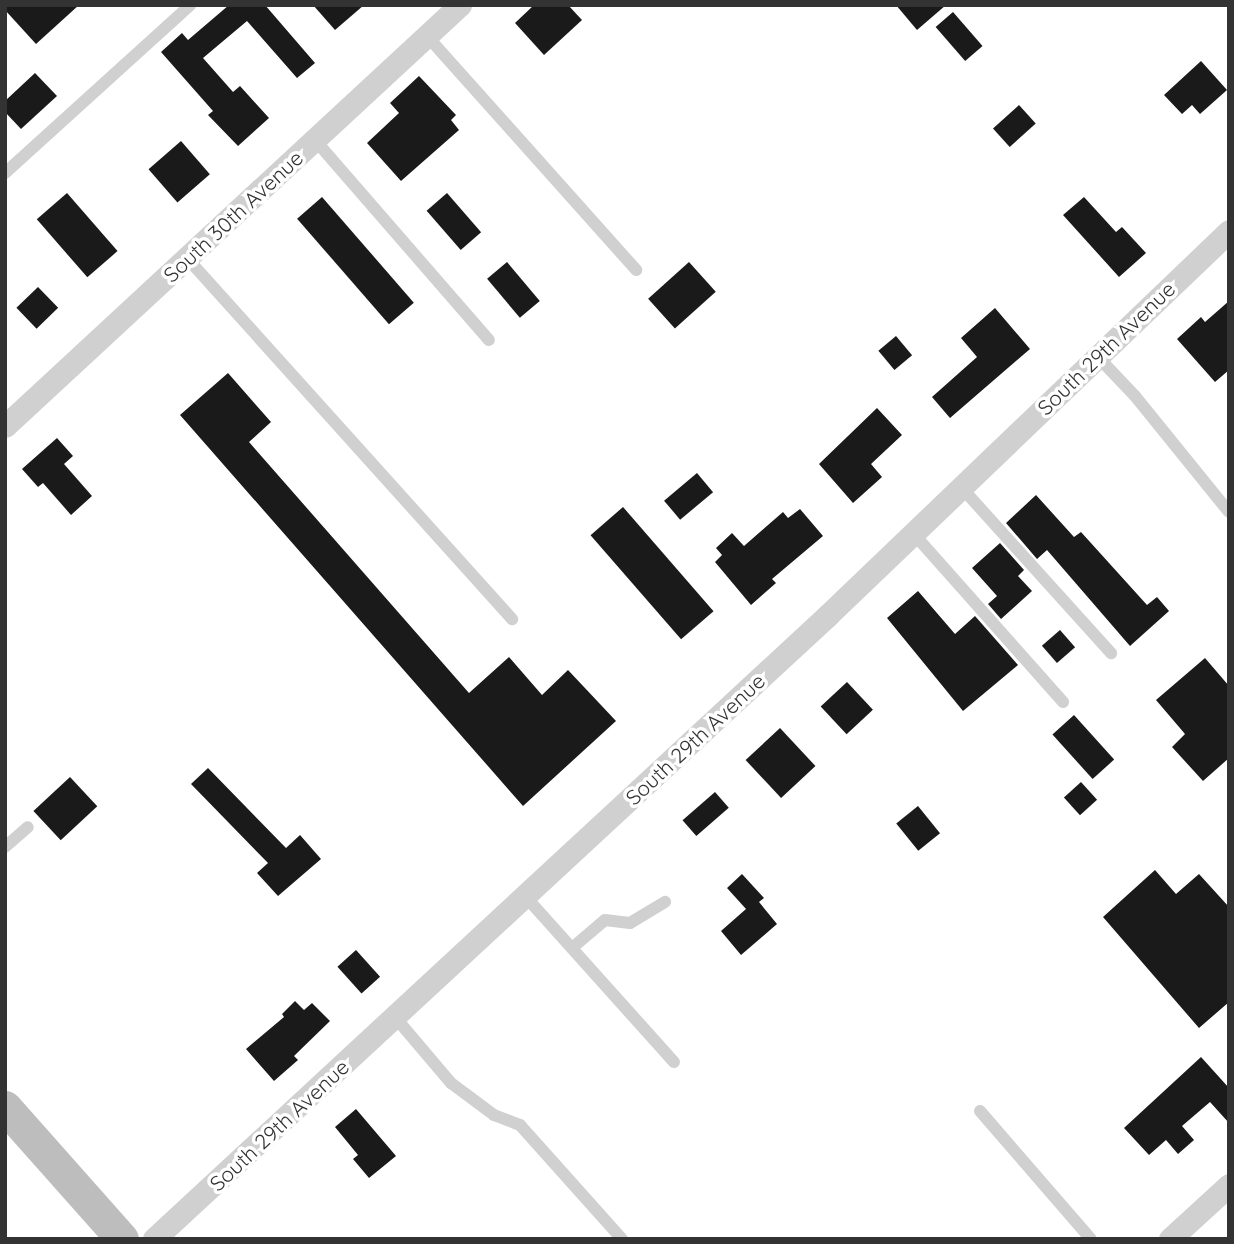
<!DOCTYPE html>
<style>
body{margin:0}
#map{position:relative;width:1234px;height:1244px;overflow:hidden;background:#fff;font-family:Quicksand,sans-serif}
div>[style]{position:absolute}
.building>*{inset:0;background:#1a1a1a;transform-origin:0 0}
.lane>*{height:12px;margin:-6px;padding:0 6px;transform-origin:6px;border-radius:6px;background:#d0d0d0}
.street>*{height:23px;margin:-11.5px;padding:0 11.5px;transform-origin:11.5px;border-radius:11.5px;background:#d0d0d0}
.secondary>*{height:33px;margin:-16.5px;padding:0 16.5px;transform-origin:16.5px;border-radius:16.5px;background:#bdbdbd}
span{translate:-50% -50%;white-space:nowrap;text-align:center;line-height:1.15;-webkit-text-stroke:7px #fff;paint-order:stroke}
.street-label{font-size:21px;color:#333}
.frame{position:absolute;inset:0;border:7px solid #333;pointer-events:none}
</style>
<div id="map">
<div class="building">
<div style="clip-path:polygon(5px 5px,79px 5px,36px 44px,5px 10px)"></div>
<div style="clip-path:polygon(229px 5px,265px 5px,315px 63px,297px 78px,247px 21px,203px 58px,233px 92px,240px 86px,269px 118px,238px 146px,208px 115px,213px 111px,161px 52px,182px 33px,188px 40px)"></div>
<div style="clip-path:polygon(313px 5px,364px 5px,335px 30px)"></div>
<div style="clip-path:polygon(534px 5px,568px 5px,582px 20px,544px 55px,515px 23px)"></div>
<div style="clip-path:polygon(896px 5px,946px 5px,917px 30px)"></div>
<div style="left:953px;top:12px;width:45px;height:23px;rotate:49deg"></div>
<div style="clip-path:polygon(1201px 61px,1227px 90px,1200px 114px,1192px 105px,1182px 114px,1164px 95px)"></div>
<div style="clip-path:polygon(35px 73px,57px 96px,21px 129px,5px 112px,5px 101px)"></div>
<div style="clip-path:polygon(419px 76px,456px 115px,451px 120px,459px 130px,401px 181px,367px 143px,399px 113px,390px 103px)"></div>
<div style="left:1019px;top:105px;width:25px;height:35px;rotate:48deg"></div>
<div style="left:181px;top:141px;width:44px;height:43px;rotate:49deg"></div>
<div style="left:67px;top:193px;width:77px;height:40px;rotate:49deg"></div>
<div style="left:447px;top:193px;width:52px;height:27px;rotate:49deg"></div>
<div style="left:322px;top:197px;width:140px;height:33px;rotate:49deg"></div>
<div style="clip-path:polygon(1084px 197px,1116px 232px,1122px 227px,1146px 253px,1119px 277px,1063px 215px)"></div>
<div style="left:507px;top:262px;width:51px;height:26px;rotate:50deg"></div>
<div style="left:689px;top:262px;width:40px;height:55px;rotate:48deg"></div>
<div style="left:38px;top:287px;width:29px;height:30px;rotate:46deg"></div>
<div style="clip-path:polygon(1229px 301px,1229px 370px,1215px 382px,1177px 339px,1201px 317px,1205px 322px)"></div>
<div style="clip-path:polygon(995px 308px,1030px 349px,950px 418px,932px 397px,977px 357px,961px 338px)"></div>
<div style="left:896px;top:336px;width:25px;height:23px;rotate:50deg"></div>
<div style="clip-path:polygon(228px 373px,271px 422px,249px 442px,469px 693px,509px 657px,542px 695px,568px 670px,616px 721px,523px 806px,180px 415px)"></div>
<div style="clip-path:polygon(877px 408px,902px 435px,871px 464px,882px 477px,853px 503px,819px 464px)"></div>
<div style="clip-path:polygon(57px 438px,73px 456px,64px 464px,92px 496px,71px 515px,43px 483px,38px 487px,22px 469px)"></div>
<div style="left:697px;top:473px;width:25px;height:43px;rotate:50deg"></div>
<div style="clip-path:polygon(1036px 495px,1074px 537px,1081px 532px,1147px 605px,1157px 597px,1169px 611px,1130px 646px,1047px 550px,1037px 559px,1006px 523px)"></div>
<div style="left:623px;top:507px;width:138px;height:43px;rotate:49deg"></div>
<div style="clip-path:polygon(800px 509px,823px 536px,772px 579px,776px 583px,751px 605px,715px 562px,722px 555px,716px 548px,732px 533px,744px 546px,783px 512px,788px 518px)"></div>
<div style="clip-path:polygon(1000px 543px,1024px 570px,1018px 576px,1032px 591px,1001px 619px,988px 604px,997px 596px,972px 568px)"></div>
<div style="clip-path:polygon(918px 591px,955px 634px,975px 616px,1018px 665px,963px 711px,887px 618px)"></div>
<div style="left:1060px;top:630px;width:23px;height:24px;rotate:49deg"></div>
<div style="clip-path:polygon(1205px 658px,1229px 686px,1229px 758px,1203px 781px,1172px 747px,1185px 734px,1156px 700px)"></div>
<div style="left:847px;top:682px;width:38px;height:36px;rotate:47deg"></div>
<div style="left:1074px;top:715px;width:60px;height:29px;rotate:48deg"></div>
<div style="left:780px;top:728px;width:52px;height:47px;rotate:47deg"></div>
<div style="clip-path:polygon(208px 768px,286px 848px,300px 835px,321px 859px,278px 896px,257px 873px,268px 863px,191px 784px)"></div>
<div style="left:70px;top:777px;width:40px;height:50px;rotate:47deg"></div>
<div style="left:1081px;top:782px;width:24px;height:23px;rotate:48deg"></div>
<div style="left:715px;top:792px;width:21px;height:43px;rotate:49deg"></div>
<div style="left:918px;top:806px;width:35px;height:28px;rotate:51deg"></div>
<div style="clip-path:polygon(1155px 870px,1176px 894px,1199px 874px,1229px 907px,1229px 1002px,1199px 1028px,1103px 917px)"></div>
<div style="clip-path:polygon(742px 874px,764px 898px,759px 902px,777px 924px,741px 955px,721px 931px,746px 909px,727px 888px)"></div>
<div style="left:356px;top:950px;width:36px;height:25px;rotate:48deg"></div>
<div style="clip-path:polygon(295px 1001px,304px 1010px,312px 1003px,330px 1021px,294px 1056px,298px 1060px,274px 1081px,246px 1049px,284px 1017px,282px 1014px)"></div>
<div style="clip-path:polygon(1201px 1057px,1229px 1088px,1229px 1123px,1210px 1102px,1182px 1126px,1194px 1140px,1178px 1154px,1166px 1140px,1149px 1155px,1124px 1128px)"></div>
<div style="clip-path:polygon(356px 1109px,396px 1156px,369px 1178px,353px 1159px,358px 1155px,335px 1127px)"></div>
</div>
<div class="lane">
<div style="left:427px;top:36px;width:314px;rotate:48.2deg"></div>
<div style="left:315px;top:140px;width:265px;rotate:49deg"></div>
<div style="left:5px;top:173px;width:250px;rotate:-42.2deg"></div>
<div style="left:187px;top:258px;width:486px;rotate:48deg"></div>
<div style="left:1097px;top:356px;width:55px;rotate:46.5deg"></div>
<div style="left:1135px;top:396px;width:149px;rotate:51deg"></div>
<div style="left:961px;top:487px;width:224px;rotate:47.9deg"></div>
<div style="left:913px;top:533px;width:226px;rotate:48.4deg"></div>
<div style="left:5px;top:847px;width:30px;rotate:-41deg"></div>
<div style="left:525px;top:896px;width:223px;rotate:48.1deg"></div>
<div style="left:572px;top:948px;width:43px;rotate:-40.3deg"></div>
<div style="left:605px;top:920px;width:25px;rotate:7deg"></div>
<div style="left:630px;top:923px;width:41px;rotate:-31deg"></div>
<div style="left:395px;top:1017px;width:87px;rotate:49.7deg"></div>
<div style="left:451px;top:1083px;width:54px;rotate:36.7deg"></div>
<div style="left:494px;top:1115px;width:28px;rotate:21deg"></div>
<div style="left:520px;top:1125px;width:153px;rotate:48.2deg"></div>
<div style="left:980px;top:1111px;width:169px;rotate:49.1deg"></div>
</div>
<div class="street">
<div style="left:5px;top:426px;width:620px;rotate:-42.78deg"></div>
<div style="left:154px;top:1239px;width:919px;rotate:-42.79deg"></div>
<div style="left:828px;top:615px;width:555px;rotate:-43.76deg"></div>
<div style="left:1170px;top:1239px;width:80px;rotate:-42.5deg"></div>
</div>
<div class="secondary">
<div style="left:5px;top:1107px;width:176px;rotate:48.4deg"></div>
</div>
<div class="street-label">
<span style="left:233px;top:216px;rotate:-43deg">South 30th Avenue</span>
<span style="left:1106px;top:348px;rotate:-44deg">South 29th Avenue</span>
<span style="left:695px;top:739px;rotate:-43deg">South 29th Avenue</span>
<span style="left:279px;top:1125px;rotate:-43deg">South 29th Avenue</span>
</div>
<div class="frame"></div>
</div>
